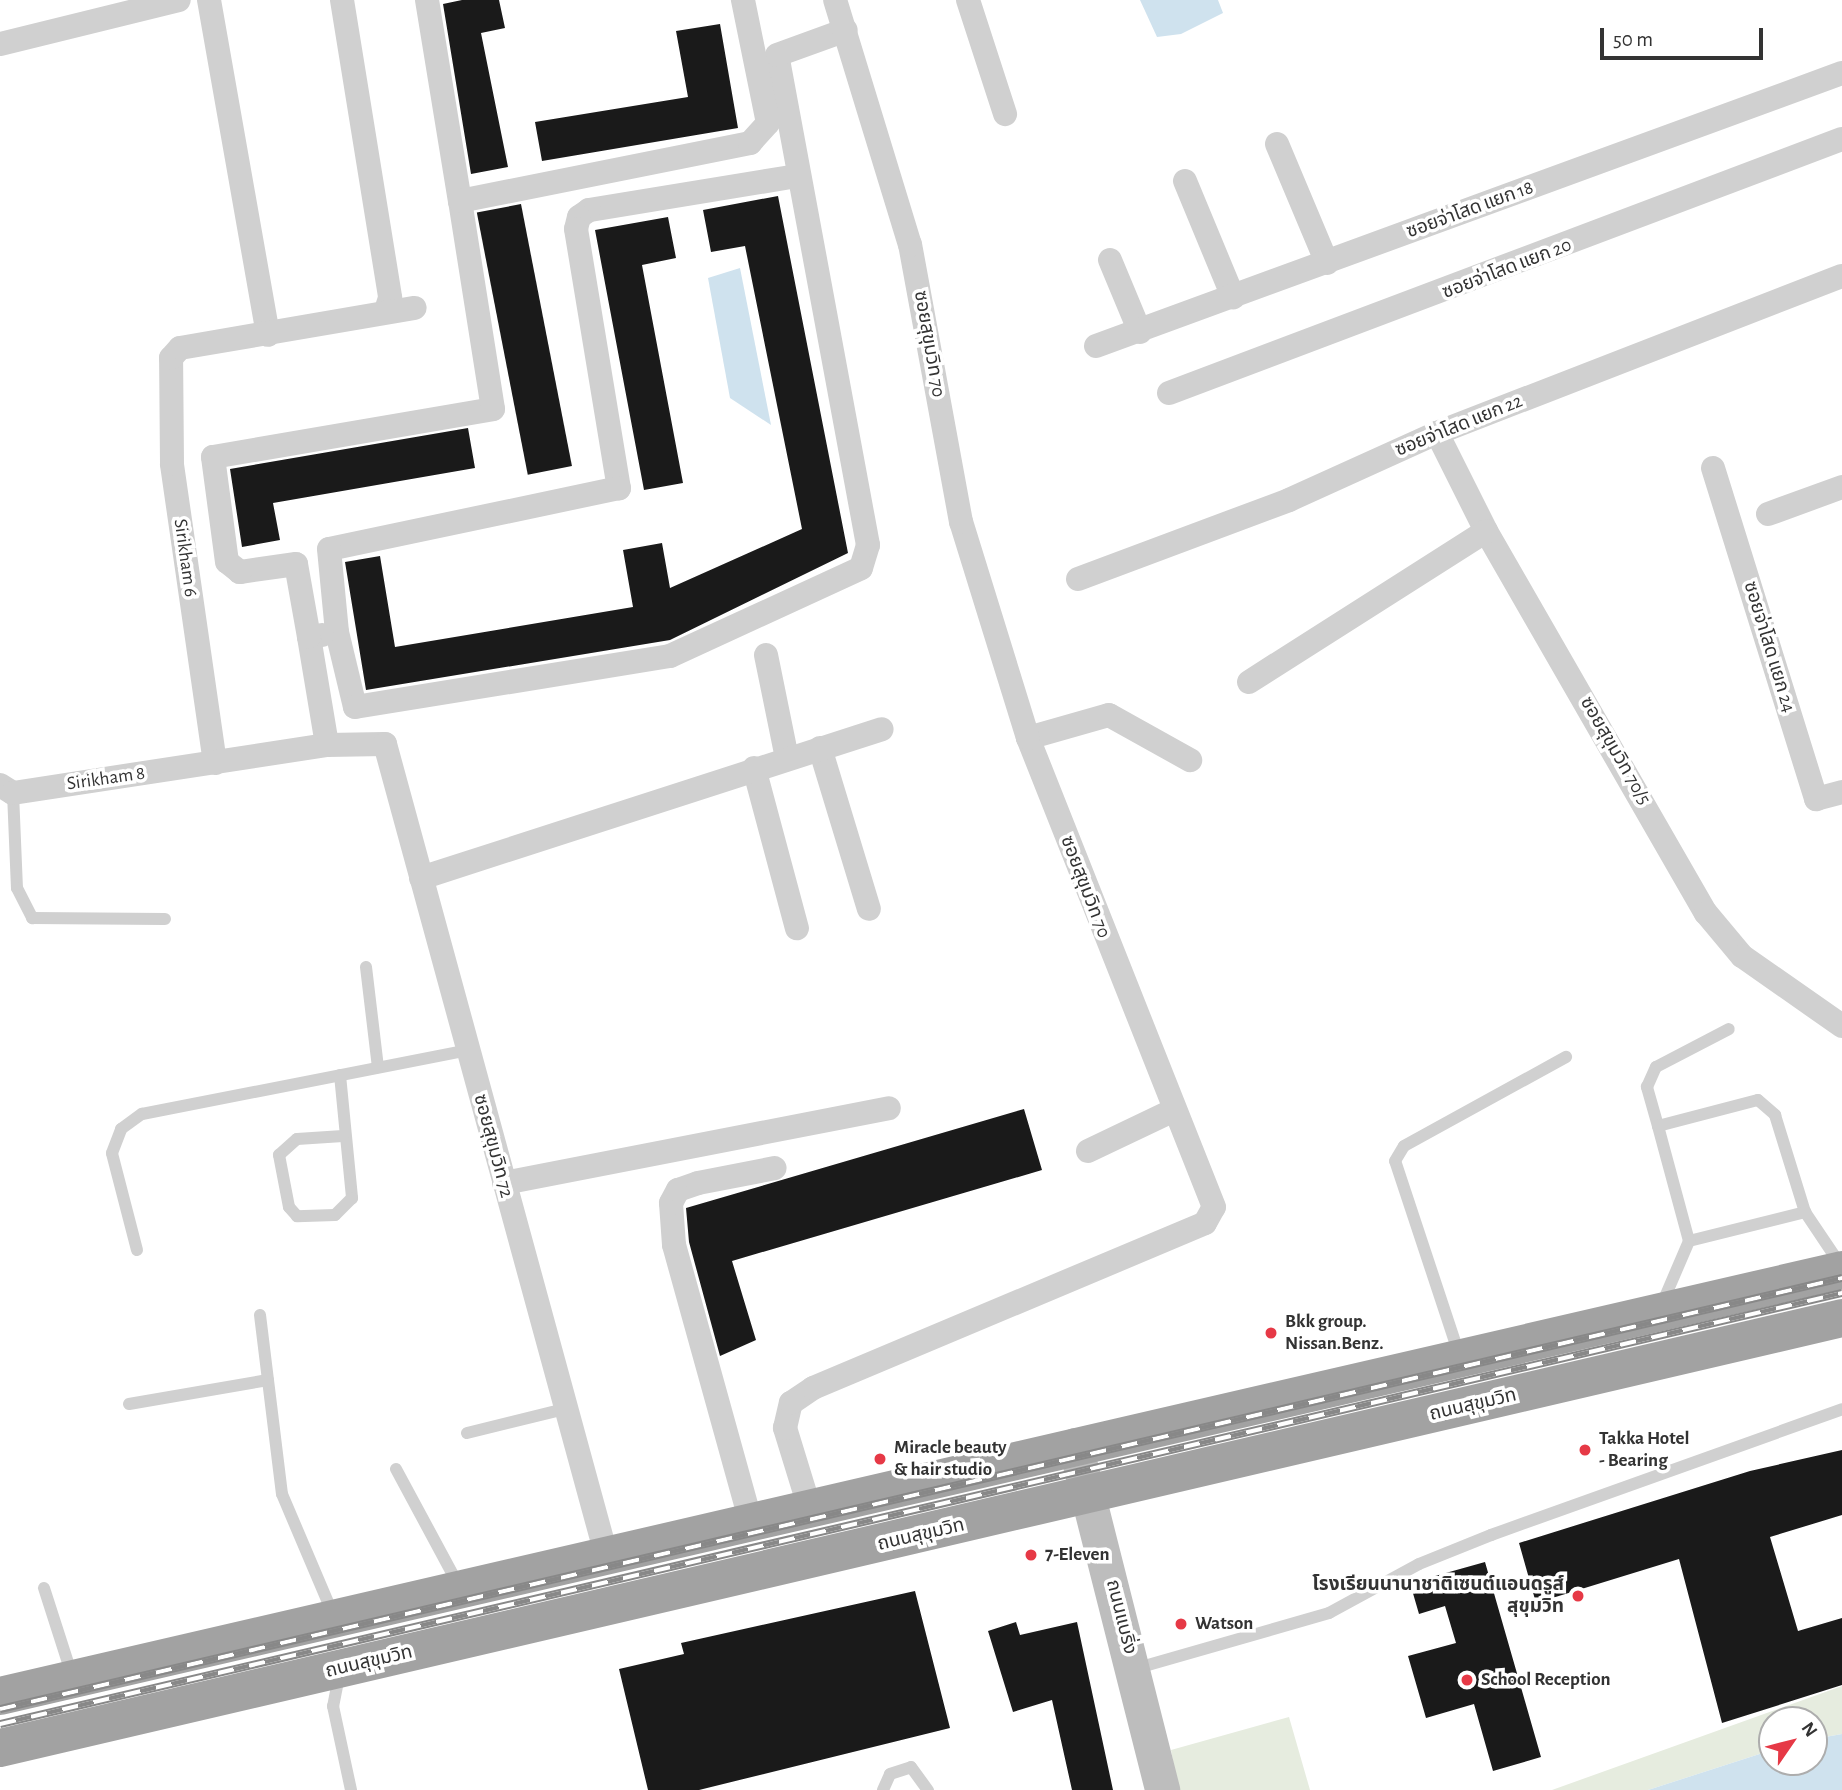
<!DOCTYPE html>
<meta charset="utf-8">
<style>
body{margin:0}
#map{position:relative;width:1842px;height:1790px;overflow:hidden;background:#fff;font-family:"Alegreya Sans","Noto Sans Thai",sans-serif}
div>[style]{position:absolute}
.green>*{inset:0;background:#e6ecdf}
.water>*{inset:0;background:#cfe2ee}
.building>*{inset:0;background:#1a1a1a;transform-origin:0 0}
.service>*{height:12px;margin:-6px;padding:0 6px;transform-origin:6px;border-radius:6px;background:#d0d0d0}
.minor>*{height:24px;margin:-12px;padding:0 12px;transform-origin:12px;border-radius:12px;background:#d0d0d0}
.secondary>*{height:35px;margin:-17.5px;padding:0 17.5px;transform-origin:17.5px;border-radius:17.5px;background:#bdbdbd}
.trunk>*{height:38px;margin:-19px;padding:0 19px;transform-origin:19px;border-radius:19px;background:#a2a2a2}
.rail>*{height:8px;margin-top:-4px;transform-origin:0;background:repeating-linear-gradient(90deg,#fff 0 16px,#888 0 32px);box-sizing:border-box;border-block:2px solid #888}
.dots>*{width:19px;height:19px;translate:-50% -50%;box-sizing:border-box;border:4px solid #fff;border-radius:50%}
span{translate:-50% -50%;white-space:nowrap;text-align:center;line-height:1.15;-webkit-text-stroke:7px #fff;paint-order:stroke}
.street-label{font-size:19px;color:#333}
.poi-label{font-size:19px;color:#333;font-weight:700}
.left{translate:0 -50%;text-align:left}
.right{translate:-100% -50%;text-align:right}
.north{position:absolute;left:1758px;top:1706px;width:70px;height:70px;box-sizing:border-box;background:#fff;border:2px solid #adadad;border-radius:50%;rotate:55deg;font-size:19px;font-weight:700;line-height:28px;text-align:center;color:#333}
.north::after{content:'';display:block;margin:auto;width:24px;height:32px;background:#e63946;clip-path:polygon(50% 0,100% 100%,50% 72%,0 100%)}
.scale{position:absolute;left:1600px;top:28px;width:163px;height:32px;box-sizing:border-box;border:4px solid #333;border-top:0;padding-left:9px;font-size:21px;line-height:24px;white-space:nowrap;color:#333;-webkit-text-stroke:5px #fff;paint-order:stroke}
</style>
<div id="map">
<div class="green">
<div style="clip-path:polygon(1842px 1686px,1842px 1734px,1814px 1739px,1814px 1720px,1772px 1720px,1772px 1750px,1648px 1790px,1552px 1790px)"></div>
<div style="clip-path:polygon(1289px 1717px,1310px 1790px,1178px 1790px,1171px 1750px)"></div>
</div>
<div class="water">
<div style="clip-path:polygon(1140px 0,1218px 0,1223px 13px,1181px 34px,1157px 37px)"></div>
<div style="clip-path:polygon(740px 268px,771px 425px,730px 398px,708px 278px)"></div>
<div style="clip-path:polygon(1842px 1734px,1842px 1790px,1648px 1790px,1772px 1750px,1772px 1762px,1814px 1762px,1814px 1739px)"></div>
</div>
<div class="building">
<div style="clip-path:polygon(462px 0,499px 0,505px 28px,481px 33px,508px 167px,471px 174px,443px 4px)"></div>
<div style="clip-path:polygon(720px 24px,738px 128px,542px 161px,535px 122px,688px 97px,676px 31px)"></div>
<div style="clip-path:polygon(778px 196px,848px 553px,670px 640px,366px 690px,345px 562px,380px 556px,395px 647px,633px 607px,623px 550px,662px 543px,670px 588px,802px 529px,745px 246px,711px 252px,703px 210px)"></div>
<div style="left:521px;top:204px;width:267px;height:45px;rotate:79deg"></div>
<div style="clip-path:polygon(668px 217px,676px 258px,642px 265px,683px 483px,644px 490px,595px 230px)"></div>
<div style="clip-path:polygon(468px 428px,475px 468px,273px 503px,280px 540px,242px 547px,230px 469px)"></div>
<div style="clip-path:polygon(1024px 1109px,1042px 1170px,732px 1261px,756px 1340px,720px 1356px,689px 1242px,686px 1208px)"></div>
<div style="clip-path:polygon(1842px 1450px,1842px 1515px,1770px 1537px,1798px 1631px,1842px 1618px,1842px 1685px,1722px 1723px,1679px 1559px,1536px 1603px,1519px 1543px,1750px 1471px)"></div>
<div style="clip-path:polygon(1485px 1562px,1541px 1757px,1493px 1771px,1474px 1704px,1426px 1718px,1408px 1656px,1456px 1643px,1445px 1606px,1419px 1614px,1410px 1583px)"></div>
<div style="clip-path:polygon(915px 1591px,950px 1728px,699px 1790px,648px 1790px,619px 1669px,684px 1654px,681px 1643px)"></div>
<div style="clip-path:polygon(1016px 1622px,1020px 1635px,1077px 1622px,1113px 1790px,1072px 1790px,1052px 1700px,1013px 1712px,988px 1631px)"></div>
</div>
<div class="service">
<div style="left:13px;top:793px;width:95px;rotate:87.6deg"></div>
<div style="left:17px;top:888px;width:34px;rotate:63deg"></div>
<div style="left:32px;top:918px;width:133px;rotate:0.4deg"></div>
<div style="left:366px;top:967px;width:101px;rotate:83.2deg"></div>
<div style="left:340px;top:1075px;width:124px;rotate:84.4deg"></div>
<div style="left:352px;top:1198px;width:24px;rotate:135deg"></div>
<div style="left:335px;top:1215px;width:38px;rotate:178deg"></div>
<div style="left:297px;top:1216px;width:12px;rotate:-132deg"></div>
<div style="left:289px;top:1207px;width:53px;rotate:-100.9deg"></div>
<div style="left:279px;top:1155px;width:24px;rotate:-42deg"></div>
<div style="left:297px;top:1139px;width:46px;rotate:-3.7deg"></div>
<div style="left:1658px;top:1126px;width:41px;rotate:-105.8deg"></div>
<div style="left:1647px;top:1087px;width:22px;rotate:-66deg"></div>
<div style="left:1656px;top:1067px;width:82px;rotate:-27.5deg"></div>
<div style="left:1689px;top:1241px;width:120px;rotate:-14deg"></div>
<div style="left:137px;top:1250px;width:100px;rotate:-104.5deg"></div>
<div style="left:112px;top:1153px;width:26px;rotate:-69deg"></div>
<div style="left:121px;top:1129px;width:26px;rotate:-36deg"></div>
<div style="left:142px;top:1114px;width:331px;rotate:-11.1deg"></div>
<div style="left:1662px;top:1304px;width:69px;rotate:-66.8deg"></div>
<div style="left:1689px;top:1241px;width:119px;rotate:-105.1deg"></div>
<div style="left:1658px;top:1126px;width:103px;rotate:-14.6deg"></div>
<div style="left:1758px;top:1100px;width:23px;rotate:41deg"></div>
<div style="left:1775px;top:1115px;width:102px;rotate:72.8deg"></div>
<div style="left:1805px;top:1212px;width:63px;rotate:56.1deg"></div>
<div style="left:260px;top:1315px;width:180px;rotate:83deg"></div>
<div style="left:282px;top:1494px;width:130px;rotate:67deg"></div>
<div style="left:1459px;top:1354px;width:203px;rotate:-108.3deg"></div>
<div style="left:1395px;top:1161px;width:17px;rotate:-59deg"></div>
<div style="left:1404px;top:1146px;width:185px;rotate:-28.8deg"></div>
<div style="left:129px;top:1404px;width:141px;rotate:-9.8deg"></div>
<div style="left:467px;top:1433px;width:101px;rotate:-13.8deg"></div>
<div style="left:396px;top:1469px;width:133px;rotate:61.7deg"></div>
<div style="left:44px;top:1588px;width:91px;rotate:72.2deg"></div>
<div style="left:1134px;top:1669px;width:203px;rotate:-16deg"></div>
<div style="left:1329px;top:1613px;width:102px;rotate:-28.6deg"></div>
<div style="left:1419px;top:1564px;width:78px;rotate:-21.9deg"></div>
<div style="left:1491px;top:1535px;width:373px;rotate:-19.7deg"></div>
<div style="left:339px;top:1676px;width:31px;rotate:101deg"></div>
<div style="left:333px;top:1706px;width:86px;rotate:77.9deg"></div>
<div style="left:883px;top:1790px;width:17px;rotate:-66deg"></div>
<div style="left:890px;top:1774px;width:22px;rotate:-18deg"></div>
<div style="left:911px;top:1767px;width:29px;rotate:54deg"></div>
</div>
<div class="minor">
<div style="left:209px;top:0;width:340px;rotate:80deg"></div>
<div style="left:342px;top:0;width:302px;rotate:80.8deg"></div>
<div style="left:390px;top:298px;width:13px;rotate:108deg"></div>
<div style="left:427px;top:0;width:204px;rotate:80.7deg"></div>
<div style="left:968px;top:0;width:120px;rotate:72deg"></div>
<div style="left:0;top:44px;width:184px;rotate:-13.8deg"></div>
<div style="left:1277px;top:144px;width:129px;rotate:67.2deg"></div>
<div style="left:797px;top:176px;width:211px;rotate:170.7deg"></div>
<div style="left:589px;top:210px;width:12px;rotate:145deg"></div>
<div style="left:579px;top:217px;width:12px;rotate:104deg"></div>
<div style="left:576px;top:229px;width:263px;rotate:80.6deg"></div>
<div style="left:619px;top:488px;width:296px;rotate:168.1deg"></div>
<div style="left:329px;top:549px;width:83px;rotate:84.5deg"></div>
<div style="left:337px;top:632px;width:77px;rotate:76.5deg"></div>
<div style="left:355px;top:707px;width:319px;rotate:-9.2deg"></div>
<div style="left:670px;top:656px;width:210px;rotate:-24.7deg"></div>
<div style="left:861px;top:568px;width:24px;rotate:-73deg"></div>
<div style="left:868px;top:545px;width:498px;rotate:-100.5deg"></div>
<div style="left:777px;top:55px;width:73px;rotate:-19.9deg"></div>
<div style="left:1185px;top:181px;width:126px;rotate:67.5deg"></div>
<div style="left:1110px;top:260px;width:78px;rotate:67.4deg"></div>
<div style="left:1096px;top:346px;width:794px;rotate:-20.1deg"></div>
<div style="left:1169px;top:393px;width:719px;rotate:-20.68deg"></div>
<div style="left:1437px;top:433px;width:110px;rotate:63.4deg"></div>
<div style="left:1486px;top:531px;width:441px;rotate:60.1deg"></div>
<div style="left:1706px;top:913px;width:56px;rotate:50.1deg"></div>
<div style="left:1742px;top:956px;width:122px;rotate:35deg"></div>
<div style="left:1713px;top:468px;width:347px;rotate:72.7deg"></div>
<div style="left:1816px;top:799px;width:27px;rotate:-15deg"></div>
<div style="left:1768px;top:514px;width:79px;rotate:-20deg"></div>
<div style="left:1078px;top:579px;width:225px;rotate:-20.5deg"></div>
<div style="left:1289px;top:500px;width:162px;rotate:-24.4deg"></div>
<div style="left:1437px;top:433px;width:434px;rotate:-21.2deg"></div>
<div style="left:322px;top:635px;width:13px;rotate:171deg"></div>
<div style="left:309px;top:637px;width:109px;rotate:80.5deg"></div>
<div style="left:309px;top:637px;width:74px;rotate:-100.1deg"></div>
<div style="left:296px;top:564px;width:57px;rotate:171.9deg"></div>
<div style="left:240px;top:572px;width:16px;rotate:-142deg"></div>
<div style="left:227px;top:562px;width:106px;rotate:-97.6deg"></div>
<div style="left:213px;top:457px;width:284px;rotate:-9.7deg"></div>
<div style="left:493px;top:409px;width:211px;rotate:-99deg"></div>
<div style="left:460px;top:201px;width:296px;rotate:-11.3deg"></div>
<div style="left:750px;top:143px;width:27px;rotate:-48deg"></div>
<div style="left:768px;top:123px;width:126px;rotate:-101.5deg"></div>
<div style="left:766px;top:655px;width:105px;rotate:78.5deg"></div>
<div style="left:1249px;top:682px;width:281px;rotate:-32.5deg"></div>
<div style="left:1028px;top:738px;width:84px;rotate:-15.9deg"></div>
<div style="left:1109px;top:715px;width:93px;rotate:29.1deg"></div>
<div style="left:820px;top:748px;width:168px;rotate:73.1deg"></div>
<div style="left:215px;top:763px;width:302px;rotate:-98.2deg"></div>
<div style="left:172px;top:464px;width:106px;rotate:-90.5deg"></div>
<div style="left:171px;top:358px;width:13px;rotate:-48deg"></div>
<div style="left:180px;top:348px;width:238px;rotate:-9.7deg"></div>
<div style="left:754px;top:768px;width:166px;rotate:75deg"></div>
<div style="left:0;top:785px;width:15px;rotate:32deg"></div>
<div style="left:13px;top:793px;width:318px;rotate:-8.7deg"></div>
<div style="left:327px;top:745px;width:58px;rotate:-1deg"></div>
<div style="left:385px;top:744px;width:840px;rotate:74.74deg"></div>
<div style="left:421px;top:878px;width:484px;rotate:-17.9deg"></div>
<div style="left:1088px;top:1151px;width:95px;rotate:-25.5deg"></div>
<div style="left:504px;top:1183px;width:392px;rotate:-11deg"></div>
<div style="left:809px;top:1506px;width:82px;rotate:-107.1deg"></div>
<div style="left:785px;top:1428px;width:26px;rotate:-77deg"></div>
<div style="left:791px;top:1403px;width:27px;rotate:-34deg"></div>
<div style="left:813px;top:1388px;width:425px;rotate:-22.8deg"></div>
<div style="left:1205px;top:1223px;width:18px;rotate:-61deg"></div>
<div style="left:1214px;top:1207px;width:505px;rotate:-111.63deg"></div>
<div style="left:1028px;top:738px;width:226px;rotate:-107.2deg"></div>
<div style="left:961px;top:522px;width:282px;rotate:-100.4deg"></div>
<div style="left:910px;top:245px;width:256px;rotate:-107deg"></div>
<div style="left:750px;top:1519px;width:284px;rotate:-105.5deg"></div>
<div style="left:674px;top:1245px;width:42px;rotate:-94.1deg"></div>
<div style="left:671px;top:1203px;width:15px;rotate:-62deg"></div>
<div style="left:678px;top:1190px;width:21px;rotate:-19deg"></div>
<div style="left:698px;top:1183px;width:78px;rotate:-11deg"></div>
</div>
<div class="secondary">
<div style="left:1075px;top:1445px;width:356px;rotate:75.8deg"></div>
</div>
<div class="trunk">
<div style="left:0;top:1696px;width:1891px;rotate:-13.02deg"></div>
<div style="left:0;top:1748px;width:1892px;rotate:-13.14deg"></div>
</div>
<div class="rail">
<div style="left:0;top:1709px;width:1892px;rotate:-13.17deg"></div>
<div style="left:0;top:1724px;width:1892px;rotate:-13.17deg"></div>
</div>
<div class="dots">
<div style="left:1271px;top:1333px;background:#e63946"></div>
<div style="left:1585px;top:1450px;background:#e63946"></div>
<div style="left:880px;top:1459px;background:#e63946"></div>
<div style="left:1031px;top:1555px;background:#e63946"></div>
<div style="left:1578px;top:1596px;background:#e63946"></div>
<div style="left:1181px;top:1624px;background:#e63946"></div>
<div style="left:1467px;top:1680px;background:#e63946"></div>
</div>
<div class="street-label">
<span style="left:1470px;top:210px;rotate:-20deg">ซอยจ่าโสด แยก 18</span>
<span style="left:1507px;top:269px;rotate:-21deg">ซอยจ่าโสด แยก 20</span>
<span style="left:929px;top:344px;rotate:80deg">ซอยสุขุมวิท 70</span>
<span style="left:1459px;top:426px;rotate:-22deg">ซอยจ่าโสด แยก 22</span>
<span style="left:185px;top:558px;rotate:82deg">Sirikham 6</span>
<span style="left:1769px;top:647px;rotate:73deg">ซอยจ่าโสด แยก 24</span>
<span style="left:1615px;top:751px;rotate:60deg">ซอยสุขุมวิท 70/5</span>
<span style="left:106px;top:779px;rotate:-8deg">Sirikham 8</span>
<span style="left:1085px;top:887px;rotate:69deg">ซอยสุขุมวิท 70</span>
<span style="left:493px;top:1146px;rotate:75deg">ซอยสุขุมวิท 72</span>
<span style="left:1473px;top:1405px;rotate:-13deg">ถนนสุขุมวิท</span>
<span style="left:921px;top:1535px;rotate:-13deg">ถนนสุขุมวิท</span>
<span style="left:1121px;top:1617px;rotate:76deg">ถนนแบริ่ง</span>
<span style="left:369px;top:1662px;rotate:-13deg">ถนนสุขุมวิท</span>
</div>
<div class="poi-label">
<span class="left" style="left:1285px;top:1333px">Bkk group.<br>Nissan.Benz.</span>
<span class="left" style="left:1599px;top:1450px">Takka Hotel<br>- Bearing</span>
<span class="left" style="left:894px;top:1459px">Miracle beauty<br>&amp; hair studio</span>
<span class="left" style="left:1045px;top:1555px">7-Eleven</span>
<span class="right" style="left:1564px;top:1596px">โรงเรียนนานาชาติเซนต์แอนดรูส์<br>สุขุมวิท</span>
<span class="left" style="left:1195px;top:1624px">Watson</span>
<span class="left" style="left:1481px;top:1680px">School Reception</span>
</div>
<div class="north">N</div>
<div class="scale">50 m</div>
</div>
